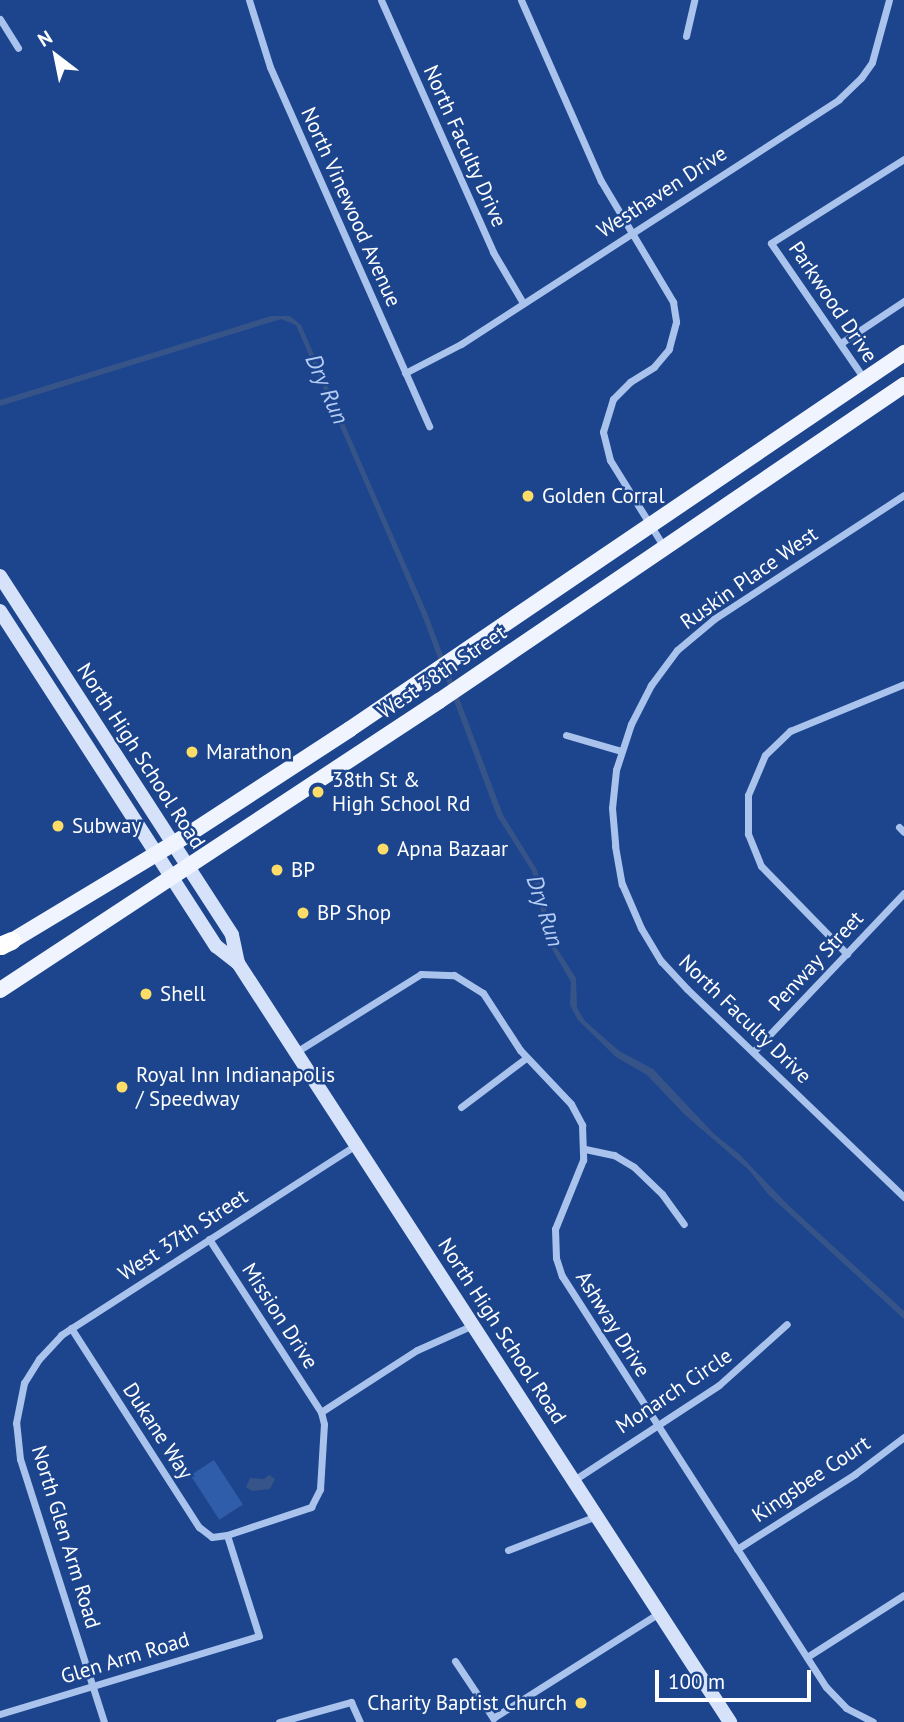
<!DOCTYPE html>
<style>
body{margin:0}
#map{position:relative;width:904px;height:1722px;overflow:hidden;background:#1d458d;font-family:"PT Sans",sans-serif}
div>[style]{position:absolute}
.green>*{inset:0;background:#305daa;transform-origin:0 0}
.water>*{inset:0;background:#375489}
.street>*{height:7px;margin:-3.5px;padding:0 3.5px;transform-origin:3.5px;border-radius:3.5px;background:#a9c3ed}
.secondary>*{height:14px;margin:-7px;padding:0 7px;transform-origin:7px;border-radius:7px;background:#d6e2f9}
.primary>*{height:16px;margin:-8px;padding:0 8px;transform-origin:8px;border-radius:8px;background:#eff4ff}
.highway>*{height:18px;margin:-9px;padding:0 9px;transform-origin:9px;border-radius:9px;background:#fff}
.dots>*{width:19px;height:19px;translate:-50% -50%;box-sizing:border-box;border:4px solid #1d458d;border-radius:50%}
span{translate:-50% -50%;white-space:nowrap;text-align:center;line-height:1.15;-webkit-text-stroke:5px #1d458d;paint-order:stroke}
.street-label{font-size:21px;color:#fff}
.poi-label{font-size:21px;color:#fff}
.left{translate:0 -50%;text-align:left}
.right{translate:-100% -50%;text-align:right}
.water-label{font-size:23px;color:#b5cdf4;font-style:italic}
.north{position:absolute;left:21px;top:21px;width:70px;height:70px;-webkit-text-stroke:5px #1d458d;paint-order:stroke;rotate:328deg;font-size:19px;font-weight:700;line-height:28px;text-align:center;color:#fff}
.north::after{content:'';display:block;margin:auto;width:24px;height:32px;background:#fff;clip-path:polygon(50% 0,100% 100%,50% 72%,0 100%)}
.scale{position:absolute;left:655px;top:1670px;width:156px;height:32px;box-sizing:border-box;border:4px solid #fff;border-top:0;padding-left:9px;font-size:21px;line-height:24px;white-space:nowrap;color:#fff;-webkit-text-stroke:5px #1d458d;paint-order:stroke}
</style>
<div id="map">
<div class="green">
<div style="left:214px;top:1460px;width:53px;height:28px;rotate:57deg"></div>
</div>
<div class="water">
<div style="clip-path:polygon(271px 316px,290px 316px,301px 325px,427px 613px,503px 815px,537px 870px,554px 944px,576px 978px,577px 1008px,585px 1021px,619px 1051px,653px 1069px,714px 1134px,739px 1154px,788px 1205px,904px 1311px,904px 1319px,768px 1194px,749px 1170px,684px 1114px,647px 1075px,616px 1057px,578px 1020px,570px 1005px,571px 982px,548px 942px,532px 871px,497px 816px,422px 615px,296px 325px,281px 319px,0 406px,0 400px)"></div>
<div style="clip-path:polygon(269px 1475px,275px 1479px,270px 1489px,252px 1491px,246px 1487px,250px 1478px,264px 1479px)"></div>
</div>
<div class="street">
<div style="left:249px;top:0;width:70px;rotate:72.6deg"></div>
<div style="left:270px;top:67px;width:393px;rotate:66.1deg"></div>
<div style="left:381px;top:0;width:276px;rotate:66deg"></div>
<div style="left:493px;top:252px;width:59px;rotate:59.5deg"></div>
<div style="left:521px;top:0;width:198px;rotate:66.2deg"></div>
<div style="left:601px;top:181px;width:141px;rotate:59.2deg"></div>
<div style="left:673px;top:302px;width:20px;rotate:81deg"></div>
<div style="left:676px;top:322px;width:28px;rotate:105deg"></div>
<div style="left:669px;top:349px;width:23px;rotate:130deg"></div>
<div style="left:654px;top:367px;width:28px;rotate:148deg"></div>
<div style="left:630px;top:382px;width:24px;rotate:135deg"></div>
<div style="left:613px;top:399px;width:34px;rotate:107deg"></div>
<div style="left:603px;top:432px;width:29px;rotate:76deg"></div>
<div style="left:610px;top:460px;width:102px;rotate:58.2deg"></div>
<div style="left:0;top:19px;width:34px;rotate:58deg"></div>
<div style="left:686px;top:36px;width:37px;rotate:-77deg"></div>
<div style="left:841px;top:343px;width:76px;rotate:-33.7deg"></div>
<div style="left:405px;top:373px;width:63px;rotate:-27.4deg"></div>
<div style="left:461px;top:344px;width:450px;rotate:-32.9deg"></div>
<div style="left:839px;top:99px;width:30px;rotate:-44deg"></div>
<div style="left:861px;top:78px;width:19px;rotate:-55deg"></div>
<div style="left:872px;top:62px;width:64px;rotate:-74.7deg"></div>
<div style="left:865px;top:380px;width:166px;rotate:-124.5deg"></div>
<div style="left:771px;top:243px;width:157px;rotate:-32.3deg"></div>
<div style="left:904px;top:495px;width:227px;rotate:146.9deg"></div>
<div style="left:714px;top:619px;width:48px;rotate:140deg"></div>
<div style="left:677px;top:650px;width:44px;rotate:126.6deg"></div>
<div style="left:651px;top:685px;width:44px;rotate:117.1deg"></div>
<div style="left:631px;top:724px;width:48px;rotate:108.1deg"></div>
<div style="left:616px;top:770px;width:38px;rotate:96deg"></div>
<div style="left:612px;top:808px;width:38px;rotate:85deg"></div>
<div style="left:615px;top:846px;width:39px;rotate:80deg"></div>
<div style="left:622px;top:884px;width:48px;rotate:66.6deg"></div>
<div style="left:641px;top:928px;width:39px;rotate:59deg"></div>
<div style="left:661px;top:961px;width:38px;rotate:47deg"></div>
<div style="left:687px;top:989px;width:301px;rotate:43.8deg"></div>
<div style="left:566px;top:735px;width:57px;rotate:16.2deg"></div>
<div style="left:899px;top:827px;width:7px;rotate:45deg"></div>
<div style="left:847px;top:954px;width:123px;rotate:-134.3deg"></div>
<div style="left:761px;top:866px;width:35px;rotate:-112deg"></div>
<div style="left:748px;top:834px;width:39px;rotate:-90deg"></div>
<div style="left:748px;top:795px;width:43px;rotate:-67deg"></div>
<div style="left:765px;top:755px;width:35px;rotate:-44deg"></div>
<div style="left:790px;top:731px;width:123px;rotate:-22.4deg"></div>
<div style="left:296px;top:1052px;width:147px;rotate:-32deg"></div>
<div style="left:421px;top:974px;width:33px;rotate:2deg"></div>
<div style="left:454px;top:975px;width:34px;rotate:32deg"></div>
<div style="left:483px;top:993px;width:68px;rotate:57deg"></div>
<div style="left:520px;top:1050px;width:74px;rotate:46.6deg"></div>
<div style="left:571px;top:1104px;width:24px;rotate:62deg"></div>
<div style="left:582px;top:1125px;width:35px;rotate:88deg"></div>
<div style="left:583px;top:1160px;width:74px;rotate:112.1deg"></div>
<div style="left:555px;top:1229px;width:29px;rotate:88deg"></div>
<div style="left:556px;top:1258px;width:19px;rotate:72deg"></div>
<div style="left:562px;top:1276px;width:488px;rotate:57.3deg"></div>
<div style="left:826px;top:1687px;width:29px;rotate:46deg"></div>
<div style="left:846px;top:1708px;width:30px;rotate:27deg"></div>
<div style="left:753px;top:1052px;width:219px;rotate:-46.5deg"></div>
<div style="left:461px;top:1107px;width:81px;rotate:-37deg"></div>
<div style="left:585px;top:1149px;width:30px;rotate:12deg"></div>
<div style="left:614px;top:1155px;width:23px;rotate:31deg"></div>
<div style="left:634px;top:1167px;width:39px;rotate:44deg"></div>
<div style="left:662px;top:1194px;width:37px;rotate:54deg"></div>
<div style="left:209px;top:1239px;width:206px;rotate:57.1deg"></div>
<div style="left:71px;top:1328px;width:237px;rotate:57.3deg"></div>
<div style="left:199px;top:1527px;width:16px;rotate:38deg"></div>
<div style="left:212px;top:1537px;width:15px;rotate:-8deg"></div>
<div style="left:574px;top:1480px;width:173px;rotate:-33.2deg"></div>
<div style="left:719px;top:1385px;width:91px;rotate:-41.9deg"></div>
<div style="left:737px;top:1549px;width:140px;rotate:-32.4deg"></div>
<div style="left:855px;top:1474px;width:61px;rotate:-37.1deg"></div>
<div style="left:508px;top:1550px;width:94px;rotate:-21.1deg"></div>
<div style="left:807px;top:1657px;width:115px;rotate:-32.6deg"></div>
<div style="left:455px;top:1661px;width:69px;rotate:56.3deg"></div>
<div style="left:493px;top:1718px;width:196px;rotate:-32.3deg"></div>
<div style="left:0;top:1714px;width:270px;rotate:-16.8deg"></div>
<div style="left:259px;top:1636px;width:106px;rotate:-107.6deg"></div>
<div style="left:227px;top:1535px;width:89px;rotate:-18.4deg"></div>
<div style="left:311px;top:1507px;width:20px;rotate:-63deg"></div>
<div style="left:320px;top:1489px;width:65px;rotate:-86.5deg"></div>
<div style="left:324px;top:1424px;width:12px;rotate:-104deg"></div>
<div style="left:321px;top:1412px;width:114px;rotate:-32.9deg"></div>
<div style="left:417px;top:1350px;width:61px;rotate:-24.1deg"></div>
<div style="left:104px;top:1722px;width:276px;rotate:-107.7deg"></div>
<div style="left:20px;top:1459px;width:36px;rotate:-96deg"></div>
<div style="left:16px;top:1423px;width:41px;rotate:-78.7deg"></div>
<div style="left:24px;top:1383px;width:28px;rotate:-58deg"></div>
<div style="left:39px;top:1359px;width:33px;rotate:-47deg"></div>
<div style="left:61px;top:1335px;width:351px;rotate:-32.8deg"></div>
<div style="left:279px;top:1722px;width:75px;rotate:-15.5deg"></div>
<div style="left:351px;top:1702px;width:22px;rotate:66deg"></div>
</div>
<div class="secondary">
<div style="left:0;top:576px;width:427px;rotate:57.1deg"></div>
<div style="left:232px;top:935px;width:29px;rotate:78deg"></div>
<div style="left:238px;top:963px;width:905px;rotate:57.05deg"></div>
<div style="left:0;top:611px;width:399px;rotate:57.2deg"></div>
<div style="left:216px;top:946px;width:28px;rotate:38deg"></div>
</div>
<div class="primary">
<div style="left:2px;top:947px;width:215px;rotate:-31.1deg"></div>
<div style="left:186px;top:836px;width:196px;rotate:-33.1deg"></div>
<div style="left:350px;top:729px;width:670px;rotate:-34.16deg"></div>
<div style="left:0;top:990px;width:526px;rotate:-33.36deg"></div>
<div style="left:439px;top:701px;width:562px;rotate:-34.2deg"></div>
</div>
<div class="highway">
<div style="left:0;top:946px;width:13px;rotate:-23deg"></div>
</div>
<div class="dots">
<div style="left:528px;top:496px;background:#fddd68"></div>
<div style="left:192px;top:752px;background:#fddd68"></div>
<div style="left:318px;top:792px;background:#fddd68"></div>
<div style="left:58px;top:826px;background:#fddd68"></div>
<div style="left:383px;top:849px;background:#fddd68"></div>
<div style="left:277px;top:870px;background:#fddd68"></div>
<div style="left:303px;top:913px;background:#fddd68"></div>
<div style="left:146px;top:994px;background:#fddd68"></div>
<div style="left:122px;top:1087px;background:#fddd68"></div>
<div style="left:581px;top:1703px;background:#fddd68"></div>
</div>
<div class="street-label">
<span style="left:465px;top:146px;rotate:66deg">North Faculty Drive</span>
<span style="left:662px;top:192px;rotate:-33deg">Westhaven Drive</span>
<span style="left:351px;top:207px;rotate:66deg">North Vinewood Avenue</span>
<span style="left:833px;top:302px;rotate:56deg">Parkwood Drive</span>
<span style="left:749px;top:578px;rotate:-35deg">Ruskin Place West</span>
<span style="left:442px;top:672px;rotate:-34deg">West 38th Street</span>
<span style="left:141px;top:756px;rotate:57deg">North High School Road</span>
<span style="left:816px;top:961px;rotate:-47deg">Penway Street</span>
<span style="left:745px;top:1019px;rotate:44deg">North Faculty Drive</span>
<span style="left:183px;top:1235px;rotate:-33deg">West 37th Street</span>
<span style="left:280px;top:1316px;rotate:57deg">Mission Drive</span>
<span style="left:613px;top:1324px;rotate:58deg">Ashway Drive</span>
<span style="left:502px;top:1331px;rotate:57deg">North High School Road</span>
<span style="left:674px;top:1391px;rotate:-34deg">Monarch Circle</span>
<span style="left:158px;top:1431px;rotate:57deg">Dukane Way</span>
<span style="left:811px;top:1479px;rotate:-34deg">Kingsbee Court</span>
<span style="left:66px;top:1537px;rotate:73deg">North Glen Arm Road</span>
<span style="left:125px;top:1658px;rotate:-17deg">Glen Arm Road</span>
</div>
<div class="poi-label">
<span class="left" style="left:542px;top:496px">Golden Corral</span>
<span class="left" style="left:206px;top:752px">Marathon</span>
<span class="left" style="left:332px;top:792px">38th St &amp;<br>High School Rd</span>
<span class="left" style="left:72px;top:826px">Subway</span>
<span class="left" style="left:397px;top:849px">Apna Bazaar</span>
<span class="left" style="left:291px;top:870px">BP</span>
<span class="left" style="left:317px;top:913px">BP Shop</span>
<span class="left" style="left:160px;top:994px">Shell</span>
<span class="left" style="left:136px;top:1087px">Royal Inn Indianapolis<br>/ Speedway</span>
<span class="right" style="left:567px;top:1703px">Charity Baptist Church</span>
</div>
<div class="water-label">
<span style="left:327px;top:389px;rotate:66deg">Dry Run</span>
<span style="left:545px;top:911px;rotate:72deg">Dry Run</span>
</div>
<div class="north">N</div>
<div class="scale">100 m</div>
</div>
